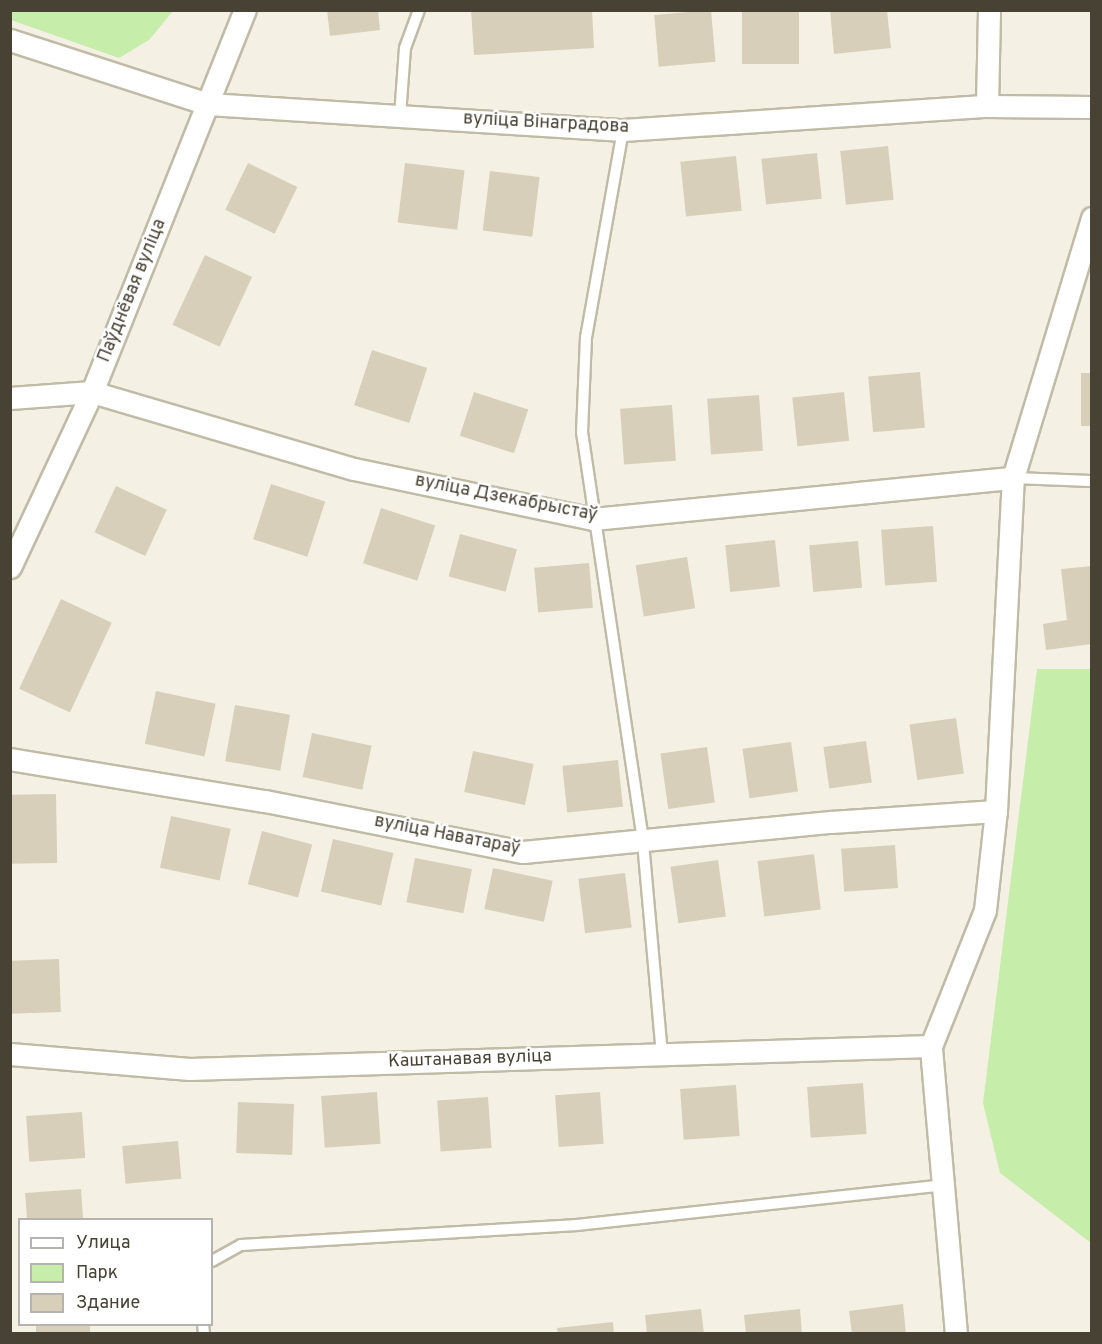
<!DOCTYPE html>
<meta charset="utf-8">
<style>
body{margin:0}
#map{position:relative;width:1102px;height:1344px;overflow:hidden;background:#f4f1e4;font-family:Overpass,sans-serif}
div>[style]{position:absolute}
.green>*{inset:0;background:#c6eda9}
.building>*{inset:0;background:#d7cfb9;transform-origin:0 0}
.roads{filter:drop-shadow(2px 0 #c0bba6) drop-shadow(-2px 0 #c0bba6) drop-shadow(0 2px #c0bba6) drop-shadow(0 -2px #c0bba6)}
.service>*{height:10px;margin:-5px;padding:0 5px;transform-origin:5px;border-radius:5px;background:#fff}
.minor>*{height:21px;margin:-10.5px;padding:0 10.5px;transform-origin:10.5px;border-radius:10.5px;background:#fff}
span{translate:-50% -50%;white-space:nowrap;text-align:center;line-height:1.15;-webkit-text-stroke:5px #fff;paint-order:stroke}
.street-label{font-size:18px;color:#474233}
.frame{position:absolute;inset:0;border:12px solid #474233;pointer-events:none}
.legend{position:absolute;left:18px;top:1218px;width:195px;height:108px;box-sizing:border-box;background:#fff;border:2px solid #b5b3ad;margin:0;padding:8px 10px;list-style:none;font-size:18px;color:#474233}
.legend li{display:flex;align-items:center;gap:12px;height:30px}
.legend b{width:30px;border:2px solid #b5b3ad}
</style>
<div id="map">
<div class="green">
<div style="clip-path:polygon(11px 10px,173px 10px,173px 11px,149px 40px,119px 58px,11px 20px)"></div>
<div style="clip-path:polygon(1037px 669px,1091px 669px,1091px 1243px,1000px 1173px,983px 1103px)"></div>
</div>
<div class="building">
<div style="clip-path:polygon(327px 10px,378px 10px,380px 30px,330px 36px)"></div>
<div style="clip-path:polygon(471px 10px,592px 10px,594px 48px,474px 55px)"></div>
<div style="left:711px;top:10px;width:52px;height:57px;rotate:85deg"></div>
<div style="left:742px;top:10px;width:57px;height:54px"></div>
<div style="clip-path:polygon(830px 10px,887px 10px,891px 48px,834px 54px)"></div>
<div style="left:888px;top:146px;width:54px;height:48px;rotate:84deg"></div>
<div style="left:817px;top:153px;width:46px;height:56px;rotate:84deg"></div>
<div style="left:736px;top:156px;width:55px;height:56px;rotate:84deg"></div>
<div style="left:248px;top:163px;width:55px;height:52px;rotate:26deg"></div>
<div style="left:405px;top:163px;width:60px;height:60px;rotate:7deg"></div>
<div style="left:490px;top:171px;width:50px;height:60px;rotate:7deg"></div>
<div style="left:205px;top:255px;width:52px;height:77px;rotate:25deg"></div>
<div style="left:372px;top:350px;width:58px;height:58px;rotate:18deg"></div>
<div style="left:920px;top:372px;width:56px;height:52px;rotate:85deg"></div>
<div style="left:1081px;top:373px;width:11px;height:53px"></div>
<div style="left:474px;top:392px;width:57px;height:46px;rotate:18deg"></div>
<div style="left:844px;top:392px;width:49px;height:52px;rotate:84deg"></div>
<div style="left:759px;top:395px;width:56px;height:52px;rotate:86deg"></div>
<div style="left:672px;top:405px;width:56px;height:52px;rotate:86deg"></div>
<div style="left:271px;top:484px;width:57px;height:58px;rotate:18deg"></div>
<div style="left:116px;top:486px;width:56px;height:51px;rotate:25deg"></div>
<div style="left:381px;top:508px;width:57px;height:58px;rotate:18deg"></div>
<div style="left:933px;top:526px;width:56px;height:52px;rotate:86deg"></div>
<div style="left:460px;top:534px;width:59px;height:44px;rotate:15deg"></div>
<div style="left:775px;top:540px;width:47px;height:50px;rotate:84deg"></div>
<div style="left:858px;top:541px;width:47px;height:49px;rotate:85deg"></div>
<div style="left:687px;top:557px;width:52px;height:52px;rotate:81deg"></div>
<div style="left:589px;top:563px;width:45px;height:55px;rotate:85deg"></div>
<div style="clip-path:polygon(1092px 566px,1092px 644px,1046px 650px,1043px 624px,1067px 620px,1061px 569px)"></div>
<div style="left:61px;top:599px;width:56px;height:99px;rotate:25deg"></div>
<div style="left:156px;top:691px;width:61px;height:54px;rotate:12deg"></div>
<div style="left:235px;top:705px;width:56px;height:57px;rotate:10deg"></div>
<div style="left:956px;top:718px;width:56px;height:47px;rotate:82deg"></div>
<div style="left:312px;top:733px;width:61px;height:45px;rotate:12deg"></div>
<div style="left:866px;top:741px;width:42px;height:43px;rotate:82deg"></div>
<div style="left:791px;top:742px;width:50px;height:49px;rotate:82deg"></div>
<div style="left:707px;top:747px;width:56px;height:47px;rotate:82deg"></div>
<div style="left:473px;top:751px;width:62px;height:42px;rotate:12deg"></div>
<div style="left:618px;top:760px;width:47px;height:56px;rotate:84deg"></div>
<div style="left:56px;top:794px;width:69px;height:46px;rotate:89deg"></div>
<div style="left:171px;top:816px;width:61px;height:53px;rotate:12deg"></div>
<div style="left:262px;top:831px;width:52px;height:55px;rotate:15deg"></div>
<div style="left:333px;top:839px;width:62px;height:54px;rotate:13deg"></div>
<div style="left:895px;top:845px;width:43px;height:54px;rotate:86deg"></div>
<div style="left:814px;top:854px;width:56px;height:57px;rotate:83deg"></div>
<div style="left:415px;top:858px;width:58px;height:45px;rotate:11deg"></div>
<div style="left:718px;top:860px;width:57px;height:48px;rotate:82deg"></div>
<div style="left:493px;top:868px;width:61px;height:42px;rotate:12deg"></div>
<div style="left:625px;top:873px;width:55px;height:47px;rotate:83deg"></div>
<div style="left:59px;top:959px;width:53px;height:49px;rotate:88deg"></div>
<div style="left:863px;top:1083px;width:51px;height:56px;rotate:86deg"></div>
<div style="left:736px;top:1085px;width:51px;height:56px;rotate:86deg"></div>
<div style="left:377px;top:1092px;width:52px;height:56px;rotate:86deg"></div>
<div style="left:600px;top:1092px;width:52px;height:45px;rotate:86deg"></div>
<div style="left:488px;top:1097px;width:51px;height:51px;rotate:86deg"></div>
<div style="left:238px;top:1102px;width:56px;height:51px;rotate:2deg"></div>
<div style="left:82px;top:1112px;width:46px;height:56px;rotate:86deg"></div>
<div style="left:178px;top:1141px;width:38px;height:56px;rotate:85deg"></div>
<div style="left:81px;top:1189px;width:31px;height:56px;rotate:86deg"></div>
<div style="clip-path:polygon(903px 1304px,906px 1334px,852px 1334px,849px 1311px)"></div>
<div style="clip-path:polygon(701px 1309px,704px 1334px,647px 1334px,645px 1315px)"></div>
<div style="clip-path:polygon(800px 1309px,802px 1334px,746px 1334px,744px 1315px)"></div>
<div style="clip-path:polygon(613px 1322px,614px 1334px,558px 1334px,557px 1328px)"></div>
<div style="left:36px;top:1324px;width:54px;height:10px"></div>
</div>
<div class="roads">
<div class="service">
<div style="left:400px;top:116px;width:68px;rotate:-85.8deg"></div>
<div style="left:405px;top:48px;width:40px;rotate:-69.8deg"></div>
<div style="left:623px;top:130px;width:210px;rotate:100.1deg"></div>
<div style="left:586px;top:337px;width:95px;rotate:92.4deg"></div>
<div style="left:582px;top:432px;width:415px;rotate:81.5deg"></div>
<div style="left:643px;top:842px;width:213px;rotate:84.9deg"></div>
<div style="left:1013px;top:478px;width:79px;rotate:2.2deg"></div>
<div style="left:212px;top:1261px;width:33px;rotate:-29deg"></div>
<div style="left:241px;top:1245px;width:337px;rotate:-3.4deg"></div>
<div style="left:577px;top:1225px;width:368px;rotate:-6.2deg"></div>
<div style="left:203px;top:1324px;width:10px;rotate:84deg"></div>
</div>
<div class="minor">
<div style="left:10px;top:40px;width:208px;rotate:17.9deg"></div>
<div style="left:208px;top:104px;width:416px;rotate:3.6deg"></div>
<div style="left:623px;top:130px;width:365px;rotate:-3.8deg"></div>
<div style="left:987px;top:106px;width:105px;rotate:0.5deg"></div>
<div style="left:987px;top:106px;width:96px;rotate:-88.8deg"></div>
<div style="left:10px;top:398px;width:82px;rotate:-4.2deg"></div>
<div style="left:92px;top:392px;width:273px;rotate:16.4deg"></div>
<div style="left:354px;top:469px;width:244px;rotate:11.8deg"></div>
<div style="left:593px;top:519px;width:422px;rotate:-5.6deg"></div>
<div style="left:10px;top:567px;width:193px;rotate:-64.9deg"></div>
<div style="left:92px;top:392px;width:412px;rotate:-68.2deg"></div>
<div style="left:10px;top:759px;width:258px;rotate:9.4deg"></div>
<div style="left:265px;top:801px;width:263px;rotate:11.2deg"></div>
<div style="left:523px;top:852px;width:309px;rotate:-5.6deg"></div>
<div style="left:831px;top:822px;width:165px;rotate:-3.8deg"></div>
<div style="left:10px;top:1054px;width:180px;rotate:4.8deg"></div>
<div style="left:189px;top:1069px;width:742px;rotate:-1.78deg"></div>
<div style="left:956px;top:1334px;width:289px;rotate:-95deg"></div>
<div style="left:931px;top:1046px;width:146px;rotate:-68.3deg"></div>
<div style="left:985px;top:910px;width:100px;rotate:-83.7deg"></div>
<div style="left:996px;top:811px;width:333px;rotate:-87.1deg"></div>
<div style="left:1013px;top:478px;width:272px;rotate:-73.1deg"></div>
</div>
</div>
<div class="street-label">
<span style="left:546px;top:124px;rotate:3deg">вуліца Вінаградова</span>
<span style="left:133px;top:291px;rotate:-68deg">Паўднёвая вуліца</span>
<span style="left:506px;top:499px;rotate:11deg">вуліца Дзекабрыстаў</span>
<span style="left:447px;top:836px;rotate:11deg">вуліца Наватараў</span>
<span style="left:470px;top:1060px;rotate:-2deg">Каштанавая вуліца</span>
</div>
<div class="frame"></div>
<ul class="legend">
<li><b style="height:8px;background:#fff"></b>Улица</li>
<li><b style="height:16px;background:#c6eda9"></b>Парк</li>
<li><b style="height:16px;background:#d7cfb9"></b>Здание</li>
</ul>
</div>
